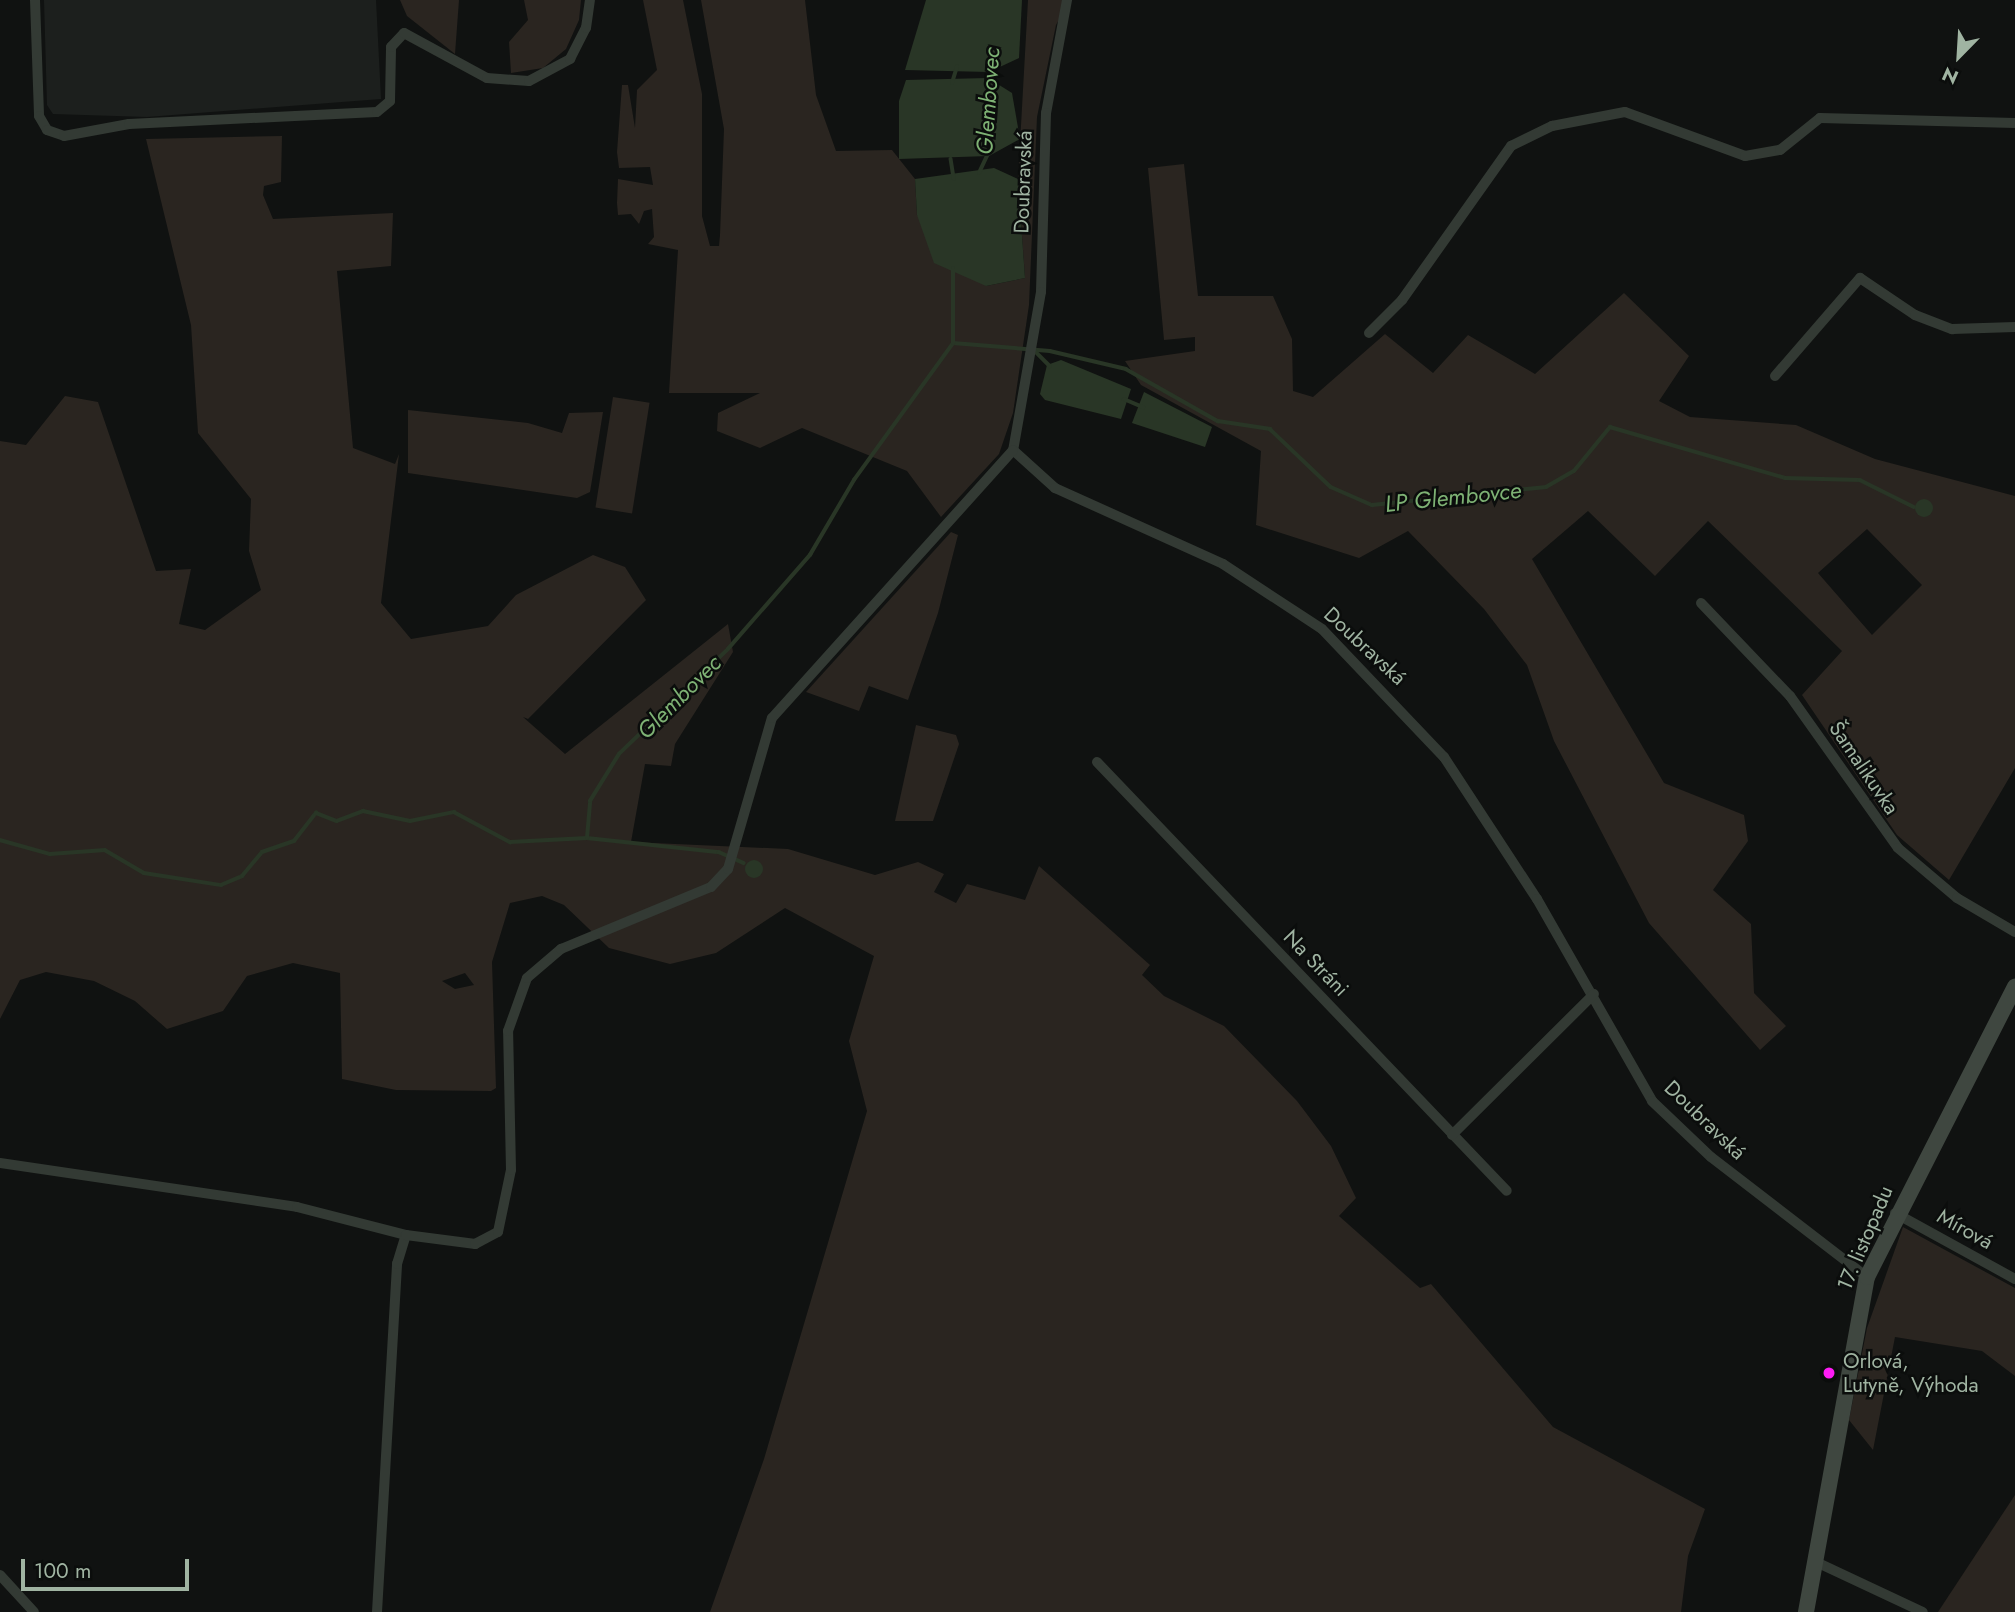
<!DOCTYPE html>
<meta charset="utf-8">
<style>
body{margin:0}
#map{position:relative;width:2015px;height:1612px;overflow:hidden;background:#101211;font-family:Jost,sans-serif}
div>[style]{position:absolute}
.built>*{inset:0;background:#1c1f1d}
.green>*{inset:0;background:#2a2520;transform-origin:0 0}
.water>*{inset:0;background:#293626}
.round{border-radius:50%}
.stream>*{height:3.5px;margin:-1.75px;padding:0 1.75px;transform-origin:1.75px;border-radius:1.75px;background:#293626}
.street>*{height:10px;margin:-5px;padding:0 5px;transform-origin:5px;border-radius:5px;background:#333a34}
.secondary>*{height:16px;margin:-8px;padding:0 8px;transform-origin:8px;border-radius:8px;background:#3f4740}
.dots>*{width:19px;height:19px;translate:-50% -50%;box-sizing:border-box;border:4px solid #0b0d0c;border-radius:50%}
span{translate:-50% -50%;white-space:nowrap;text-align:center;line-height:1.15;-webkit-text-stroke:5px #0b0d0c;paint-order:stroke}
.street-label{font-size:21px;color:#a0b4a2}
.poi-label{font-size:21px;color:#a0b4a2}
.left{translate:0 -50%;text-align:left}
.water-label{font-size:23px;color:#7eb274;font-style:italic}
.north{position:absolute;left:1924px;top:21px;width:70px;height:70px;-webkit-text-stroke:5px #0b0d0c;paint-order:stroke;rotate:204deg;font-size:19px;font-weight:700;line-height:28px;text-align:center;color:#a0b4a2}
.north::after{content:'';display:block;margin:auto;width:24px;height:32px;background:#a0b4a2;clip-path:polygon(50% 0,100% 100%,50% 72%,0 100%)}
.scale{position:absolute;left:21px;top:1559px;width:168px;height:32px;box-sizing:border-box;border:4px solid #a0b4a2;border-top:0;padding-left:9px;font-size:21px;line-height:24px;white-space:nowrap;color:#a0b4a2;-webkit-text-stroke:5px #0b0d0c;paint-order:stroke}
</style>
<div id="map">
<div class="built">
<div style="clip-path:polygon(44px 0,376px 0,381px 99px,147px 117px,53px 114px,47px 105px)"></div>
</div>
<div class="green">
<div style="clip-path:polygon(400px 0,459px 0,455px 54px,407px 16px)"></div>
<div style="clip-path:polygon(524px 0,581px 0,579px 20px,566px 49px,543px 68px,511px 73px,509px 42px,528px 20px)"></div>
<div style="clip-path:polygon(643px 0,683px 0,702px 94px,702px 216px,710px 246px,719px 246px,720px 235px,724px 129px,701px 0,805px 0,816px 95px,836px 151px,892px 150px,915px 179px,917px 215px,986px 286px,1025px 278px,1018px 179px,1028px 0,1070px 0,1056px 25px,1037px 117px,1029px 305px,1013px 413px,999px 454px,941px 517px,907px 471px,802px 428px,760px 448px,717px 431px,718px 413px,760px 393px,669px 393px,678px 250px,648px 244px,654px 237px,652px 209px,644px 211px,639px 224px,631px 214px,618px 215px,617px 203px,618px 179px,653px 185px,650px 167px,619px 168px,617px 152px,622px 85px,628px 85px,635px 128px,637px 90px,657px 70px)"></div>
<div style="clip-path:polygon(evenodd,282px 136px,281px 182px,264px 186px,263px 195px,273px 219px,393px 213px,391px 266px,337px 271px,353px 448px,395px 464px,399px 454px,381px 603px,411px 639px,488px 626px,516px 595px,593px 555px,625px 567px,646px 600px,528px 719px,523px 717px,565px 754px,728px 624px,733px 652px,675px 744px,671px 766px,645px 764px,631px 842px,788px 849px,875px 875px,918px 862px,944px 874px,934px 892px,956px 903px,967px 884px,1025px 900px,1039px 866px,1150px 965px,1142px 975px,1164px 996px,1224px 1026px,1297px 1101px,1331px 1146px,1356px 1198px,1339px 1216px,1420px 1288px,1431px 1284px,1553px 1427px,1705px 1509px,1688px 1556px,1681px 1612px,710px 1612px,764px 1459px,867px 1111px,849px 1041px,874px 956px,785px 908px,716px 953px,670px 964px,609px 948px,564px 905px,542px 896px,510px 903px,492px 962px,496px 1088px,491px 1091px,396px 1090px,342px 1079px,340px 973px,293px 963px,247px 976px,223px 1011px,167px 1029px,135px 1001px,94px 981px,46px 972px,20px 980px,0 1019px,0 441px,26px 445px,65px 396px,98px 402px,156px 571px,191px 569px,179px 624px,205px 630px,261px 590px,249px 551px,251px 499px,198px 433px,191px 325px,146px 139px,282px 136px,465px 973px,474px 985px,455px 989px,442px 981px,465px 973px)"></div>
<div style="clip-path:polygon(evenodd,1184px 164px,1198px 296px,1273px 296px,1292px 339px,1293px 391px,1313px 397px,1385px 334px,1433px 373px,1468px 335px,1535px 374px,1624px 293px,1689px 356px,1659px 401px,1690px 417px,1796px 425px,1875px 459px,2015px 496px,2015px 768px,1949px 880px,1897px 835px,1802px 695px,1842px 651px,1708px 521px,1655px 576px,1588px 511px,1532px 559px,1664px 783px,1744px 815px,1748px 841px,1713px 890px,1751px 924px,1754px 993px,1786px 1026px,1760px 1050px,1649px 923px,1554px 741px,1527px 665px,1484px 609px,1408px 531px,1359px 558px,1256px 525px,1261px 451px,1141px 385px,1125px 361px,1195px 351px,1195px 337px,1164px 340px,1148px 168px,1184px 164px,1867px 529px,1922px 585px,1872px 635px,1818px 573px,1867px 529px)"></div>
<div style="left:613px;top:397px;width:37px;height:112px;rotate:9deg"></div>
<div style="clip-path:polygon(408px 410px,528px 423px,562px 433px,569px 413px,603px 412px,590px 492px,577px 498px,408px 473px)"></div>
<div style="clip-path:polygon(951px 532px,958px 535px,938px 613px,908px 700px,869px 686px,859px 711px,806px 692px)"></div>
<div style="clip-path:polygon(916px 725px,956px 735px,959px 744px,933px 821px,895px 821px)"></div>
<div style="clip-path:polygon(1903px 1227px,2015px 1288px,2015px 1376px,1982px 1351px,1895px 1337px,1873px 1450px,1849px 1420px,1867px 1328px)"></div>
<div style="clip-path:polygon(2015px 1495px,2015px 1612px,1938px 1612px)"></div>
</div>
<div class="water">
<div style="clip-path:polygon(926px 0,1022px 0,1019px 58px,989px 72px,905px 70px)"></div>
<div style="clip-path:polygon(988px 78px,1012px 93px,1020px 139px,989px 156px,899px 159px,899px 101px,906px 80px)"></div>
<div style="clip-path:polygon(994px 168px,1018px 179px,1025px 278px,986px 286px,934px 263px,917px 215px,915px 179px)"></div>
<div style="clip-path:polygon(1061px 360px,1131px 389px,1121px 419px,1045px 400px,1040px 394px,1047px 365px)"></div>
<div style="clip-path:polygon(1144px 392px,1212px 427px,1205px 447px,1132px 423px)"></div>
<div class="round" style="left:1915px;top:499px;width:18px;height:18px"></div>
<div class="round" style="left:745px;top:860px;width:18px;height:18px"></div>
</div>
<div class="stream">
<div style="left:952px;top:83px;width:17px;rotate:-73deg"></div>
<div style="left:951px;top:159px;width:20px;rotate:81deg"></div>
<div style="left:979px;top:173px;width:23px;rotate:-65deg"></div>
<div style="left:953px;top:343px;width:97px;rotate:4.7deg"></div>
<div style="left:1050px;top:351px;width:78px;rotate:13.3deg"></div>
<div style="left:1126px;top:369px;width:106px;rotate:29.5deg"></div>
<div style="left:1218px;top:421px;width:53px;rotate:8.7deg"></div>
<div style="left:1270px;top:429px;width:84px;rotate:43.6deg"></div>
<div style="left:1331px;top:487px;width:45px;rotate:23.7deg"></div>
<div style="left:1372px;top:505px;width:175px;rotate:-5.9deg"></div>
<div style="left:1546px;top:487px;width:32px;rotate:-30deg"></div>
<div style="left:1574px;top:471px;width:57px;rotate:-50.7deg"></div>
<div style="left:1610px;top:427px;width:182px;rotate:16.2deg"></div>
<div style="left:1785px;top:478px;width:75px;rotate:1.5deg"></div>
<div style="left:1860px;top:480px;width:60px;rotate:26.6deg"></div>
<div style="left:1033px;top:349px;width:24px;rotate:45deg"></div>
<div style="left:1124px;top:399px;width:21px;rotate:23deg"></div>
<div style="left:587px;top:838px;width:133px;rotate:6.1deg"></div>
<div style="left:719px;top:852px;width:27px;rotate:24deg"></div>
<div style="left:0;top:840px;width:52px;rotate:15.6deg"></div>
<div style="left:50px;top:854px;width:55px;rotate:-4.2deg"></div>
<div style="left:105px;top:850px;width:45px;rotate:30.5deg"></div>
<div style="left:144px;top:873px;width:78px;rotate:8.9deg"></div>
<div style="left:221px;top:885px;width:23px;rotate:-23deg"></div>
<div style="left:242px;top:876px;width:31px;rotate:-50deg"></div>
<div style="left:262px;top:852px;width:34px;rotate:-19deg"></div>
<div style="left:294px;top:841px;width:36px;rotate:-52deg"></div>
<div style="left:316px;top:813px;width:22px;rotate:21deg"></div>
<div style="left:337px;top:821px;width:28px;rotate:-21deg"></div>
<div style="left:363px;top:811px;width:48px;rotate:12deg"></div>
<div style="left:410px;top:821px;width:45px;rotate:-11.6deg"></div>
<div style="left:454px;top:812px;width:64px;rotate:28.2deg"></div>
<div style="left:510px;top:842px;width:77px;rotate:-3deg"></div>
<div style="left:587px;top:838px;width:37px;rotate:-85deg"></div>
<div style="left:590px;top:801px;width:55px;rotate:-58.3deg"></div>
<div style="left:619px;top:754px;width:151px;rotate:-43.9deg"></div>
<div style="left:728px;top:649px;width:125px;rotate:-48.9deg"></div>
<div style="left:810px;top:555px;width:87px;rotate:-59.6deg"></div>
<div style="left:854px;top:480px;width:169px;rotate:-54.1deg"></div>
<div style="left:953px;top:343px;width:74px;rotate:-90deg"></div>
</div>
<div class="street">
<div style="left:35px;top:0;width:116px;rotate:88deg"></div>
<div style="left:39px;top:116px;width:16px;rotate:60deg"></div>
<div style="left:47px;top:130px;width:18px;rotate:19deg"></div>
<div style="left:64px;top:136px;width:66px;rotate:-10.5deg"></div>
<div style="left:129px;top:124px;width:248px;rotate:-2.8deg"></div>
<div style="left:377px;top:112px;width:17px;rotate:-40deg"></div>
<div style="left:390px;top:101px;width:54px;rotate:-88.9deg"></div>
<div style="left:391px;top:47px;width:19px;rotate:-47deg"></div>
<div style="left:404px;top:33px;width:94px;rotate:28.5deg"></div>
<div style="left:487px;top:78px;width:42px;rotate:4.1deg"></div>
<div style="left:529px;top:81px;width:47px;rotate:-28.2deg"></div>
<div style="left:570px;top:59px;width:35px;rotate:-63deg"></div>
<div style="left:586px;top:28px;width:28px;rotate:-82deg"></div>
<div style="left:1067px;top:0;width:115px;rotate:100.5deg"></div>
<div style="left:1046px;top:113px;width:179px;rotate:91.6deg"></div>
<div style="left:1041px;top:292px;width:160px;rotate:100deg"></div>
<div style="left:1013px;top:450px;width:57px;rotate:42.1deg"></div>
<div style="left:1055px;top:488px;width:184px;rotate:24.3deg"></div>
<div style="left:1223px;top:564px;width:118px;rotate:33.3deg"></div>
<div style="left:1322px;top:629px;width:177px;rotate:46.4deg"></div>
<div style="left:1444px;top:757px;width:170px;rotate:56.8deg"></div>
<div style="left:1537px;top:899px;width:232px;rotate:60.3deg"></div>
<div style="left:1652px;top:1101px;width:81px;rotate:43.5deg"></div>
<div style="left:1711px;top:1157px;width:197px;rotate:37.6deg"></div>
<div style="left:1369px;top:333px;width:47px;rotate:-45deg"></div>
<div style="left:1402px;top:300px;width:189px;rotate:-54.7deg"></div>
<div style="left:1511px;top:146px;width:46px;rotate:-26deg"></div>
<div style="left:1552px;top:126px;width:74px;rotate:-10.9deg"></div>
<div style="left:1625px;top:112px;width:128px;rotate:20.1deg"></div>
<div style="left:1745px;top:156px;width:36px;rotate:-10deg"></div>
<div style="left:1780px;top:150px;width:51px;rotate:-38.7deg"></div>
<div style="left:1820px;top:118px;width:195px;rotate:1.5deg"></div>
<div style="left:1775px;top:376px;width:130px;rotate:-49.1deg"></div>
<div style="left:1860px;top:278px;width:66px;rotate:33.9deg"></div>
<div style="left:1915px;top:315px;width:40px;rotate:21deg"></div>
<div style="left:1952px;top:329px;width:63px;rotate:-1.8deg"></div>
<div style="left:1701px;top:603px;width:129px;rotate:46.3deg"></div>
<div style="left:1790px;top:696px;width:186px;rotate:54.6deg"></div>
<div style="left:1898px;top:848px;width:77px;rotate:40.3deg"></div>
<div style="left:1957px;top:898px;width:67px;rotate:30.4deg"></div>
<div style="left:1097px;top:762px;width:593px;rotate:46.3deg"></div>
<div style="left:1452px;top:1135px;width:200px;rotate:-44.8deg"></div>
<div style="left:0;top:1163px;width:300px;rotate:8.4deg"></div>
<div style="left:297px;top:1207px;width:113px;rotate:14.4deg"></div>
<div style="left:1895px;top:1213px;width:137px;rotate:28.8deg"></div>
<div style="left:1814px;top:1561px;width:120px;rotate:25.1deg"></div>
<div style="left:0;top:1575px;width:50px;rotate:47.4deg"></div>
<div style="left:377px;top:1612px;width:349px;rotate:-86.7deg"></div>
<div style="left:397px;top:1264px;width:30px;rotate:-73deg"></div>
<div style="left:406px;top:1235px;width:70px;rotate:7.4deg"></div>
<div style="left:475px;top:1244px;width:26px;rotate:-28deg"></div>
<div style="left:498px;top:1232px;width:63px;rotate:-78.2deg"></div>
<div style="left:511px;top:1170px;width:139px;rotate:-91.2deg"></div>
<div style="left:508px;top:1031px;width:56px;rotate:-70.3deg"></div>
<div style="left:527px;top:978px;width:45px;rotate:-40.5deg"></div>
<div style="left:561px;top:949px;width:162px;rotate:-22.5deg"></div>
<div style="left:711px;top:887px;width:25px;rotate:-47deg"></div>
<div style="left:728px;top:869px;width:157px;rotate:-73.8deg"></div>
<div style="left:772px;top:718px;width:360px;rotate:-48deg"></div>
</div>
<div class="secondary">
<div style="left:1806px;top:1612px;width:341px;rotate:-79.7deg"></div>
<div style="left:1867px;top:1277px;width:326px;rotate:-63deg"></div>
</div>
<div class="dots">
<div style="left:1829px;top:1373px;background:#fe1cf5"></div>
</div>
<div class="street-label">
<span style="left:1023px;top:182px;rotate:-88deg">Doubravská</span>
<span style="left:1365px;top:646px;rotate:43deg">Doubravská</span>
<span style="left:1864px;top:768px;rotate:56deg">Šamalikuvka</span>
<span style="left:1316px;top:963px;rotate:46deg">Na Stráni</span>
<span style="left:1705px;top:1120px;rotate:44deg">Doubravská</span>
<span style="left:1965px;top:1229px;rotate:29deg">Mírová</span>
<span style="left:1865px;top:1238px;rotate:-67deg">17. listopadu</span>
</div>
<div class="poi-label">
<span class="left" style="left:1843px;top:1373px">Orlová,<br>Lutyně, Výhoda</span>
</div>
<div class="water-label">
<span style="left:988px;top:101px;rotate:-86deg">Glembovec</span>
<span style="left:1453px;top:497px;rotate:-6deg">LP Glembovce</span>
<span style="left:679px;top:697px;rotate:-45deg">Glembovec</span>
</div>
<div class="north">N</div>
<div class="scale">100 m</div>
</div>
